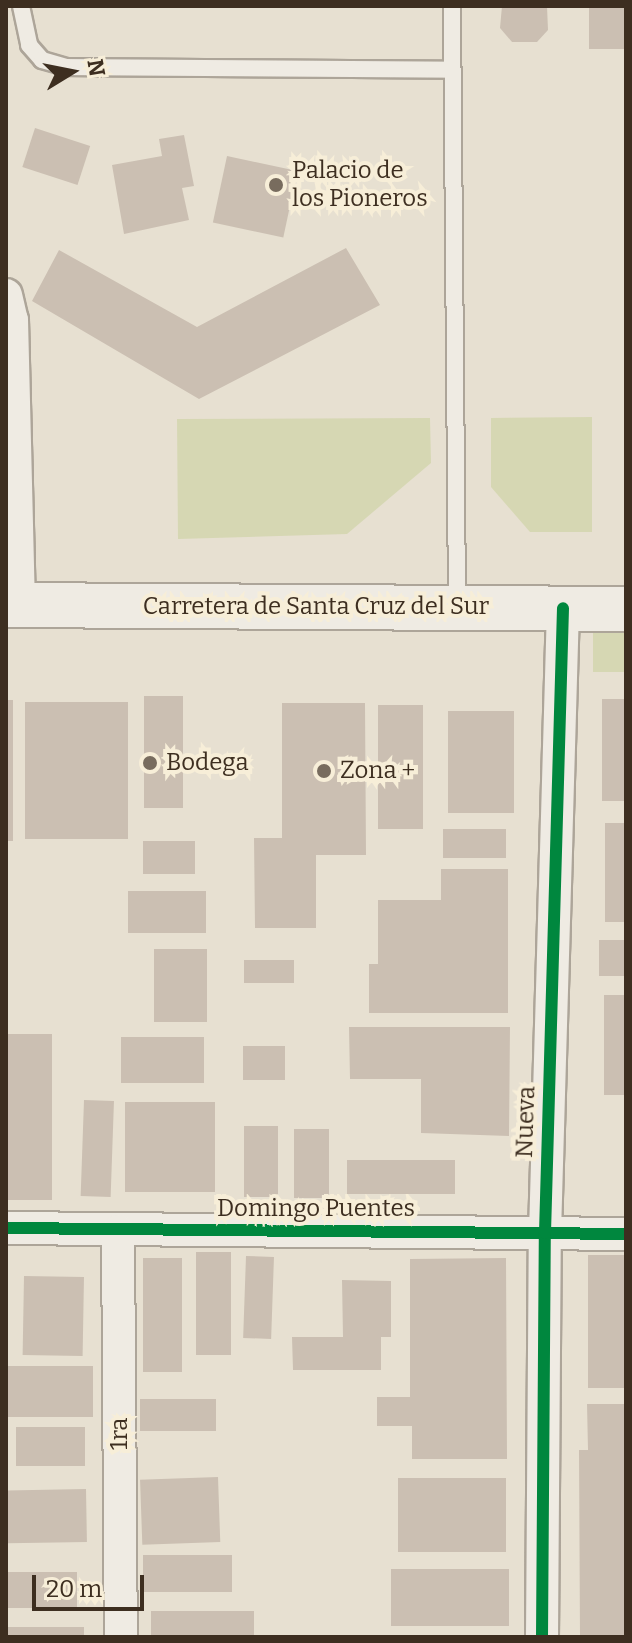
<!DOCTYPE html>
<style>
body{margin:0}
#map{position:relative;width:632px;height:1643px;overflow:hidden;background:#e7e0d1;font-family:Bitter,serif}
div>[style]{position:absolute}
.green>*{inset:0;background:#d6d7b3;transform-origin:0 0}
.building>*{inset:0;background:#cbbfb2;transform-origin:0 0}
.roads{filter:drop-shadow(2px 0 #ada599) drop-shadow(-2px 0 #ada599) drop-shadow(0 2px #ada599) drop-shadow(0 -2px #ada599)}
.lane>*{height:16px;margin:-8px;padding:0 8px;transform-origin:8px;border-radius:8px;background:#efebe3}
.street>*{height:32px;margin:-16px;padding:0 16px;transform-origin:16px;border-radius:16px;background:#efebe3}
.secondary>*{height:44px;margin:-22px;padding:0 22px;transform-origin:22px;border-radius:22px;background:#efebe3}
.cycleway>*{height:12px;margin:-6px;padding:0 6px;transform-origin:6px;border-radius:6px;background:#00873e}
.dots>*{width:22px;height:22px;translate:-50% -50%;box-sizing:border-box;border:4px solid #f7eed8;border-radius:50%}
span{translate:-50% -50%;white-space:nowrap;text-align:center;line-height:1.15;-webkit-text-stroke:8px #f7eed8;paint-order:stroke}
.poi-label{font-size:24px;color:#3d2e20}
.left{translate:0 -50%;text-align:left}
.street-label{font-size:24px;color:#3d2e20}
.frame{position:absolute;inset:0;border:8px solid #3d2e20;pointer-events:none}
.north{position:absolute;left:32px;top:32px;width:80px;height:80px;-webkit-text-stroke:6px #f7eed8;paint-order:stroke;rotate:80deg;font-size:22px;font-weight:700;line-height:32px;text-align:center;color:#3d2e20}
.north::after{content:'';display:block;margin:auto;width:28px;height:36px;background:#3d2e20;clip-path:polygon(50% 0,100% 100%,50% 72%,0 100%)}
.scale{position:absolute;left:32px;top:1575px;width:112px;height:36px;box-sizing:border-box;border:4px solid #3d2e20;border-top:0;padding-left:10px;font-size:24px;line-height:28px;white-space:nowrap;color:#3d2e20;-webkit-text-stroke:6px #f7eed8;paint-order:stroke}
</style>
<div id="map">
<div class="green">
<div style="clip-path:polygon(592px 417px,592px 532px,530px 532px,491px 487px,491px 418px)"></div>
<div style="clip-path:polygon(430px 418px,431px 463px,347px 534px,178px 539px,177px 419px)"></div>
<div style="left:593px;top:633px;width:33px;height:39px"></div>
</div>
<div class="building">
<div style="clip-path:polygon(502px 6px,547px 6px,548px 30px,537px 42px,512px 42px,500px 28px)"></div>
<div style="left:589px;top:6px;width:37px;height:43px"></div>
<div style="left:35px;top:128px;width:58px;height:41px;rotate:18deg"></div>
<div style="clip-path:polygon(184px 135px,194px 186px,182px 188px,189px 220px,124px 234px,112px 165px,162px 156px,159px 139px)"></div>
<div style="left:227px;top:156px;width:72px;height:68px;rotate:12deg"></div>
<div style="clip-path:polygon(346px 248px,380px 305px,199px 399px,32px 301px,59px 250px,197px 327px)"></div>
<div style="left:144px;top:696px;width:39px;height:112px"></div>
<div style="left:602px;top:699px;width:24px;height:102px"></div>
<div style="left:6px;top:700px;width:7px;height:141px"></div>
<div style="left:25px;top:702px;width:103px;height:137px"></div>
<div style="clip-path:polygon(282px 703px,365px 703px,366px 855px,316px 855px,316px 928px,255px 928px,254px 838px,282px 838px)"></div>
<div style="left:378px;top:705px;width:45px;height:124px"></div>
<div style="left:448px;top:711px;width:66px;height:102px"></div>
<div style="left:605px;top:823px;width:21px;height:99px"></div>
<div style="left:443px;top:829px;width:63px;height:29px"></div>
<div style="left:143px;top:841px;width:52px;height:33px"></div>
<div style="clip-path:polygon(441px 869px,508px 869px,508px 1013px,369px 1013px,369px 964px,378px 964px,378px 900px,441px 900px)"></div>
<div style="left:128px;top:891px;width:78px;height:42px"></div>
<div style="left:599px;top:940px;width:27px;height:36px"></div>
<div style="left:154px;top:949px;width:53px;height:73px"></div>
<div style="left:294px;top:960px;width:23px;height:50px;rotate:90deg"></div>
<div style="left:604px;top:995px;width:22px;height:100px"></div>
<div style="clip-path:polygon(349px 1027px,510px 1027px,509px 1136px,421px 1133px,421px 1079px,350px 1079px)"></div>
<div style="left:6px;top:1034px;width:46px;height:166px"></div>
<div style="left:121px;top:1037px;width:83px;height:46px"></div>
<div style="left:243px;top:1046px;width:42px;height:34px"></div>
<div style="left:84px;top:1100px;width:30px;height:96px;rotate:2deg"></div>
<div style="left:215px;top:1102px;width:90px;height:90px;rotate:90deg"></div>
<div style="left:244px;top:1126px;width:34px;height:71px"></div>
<div style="left:294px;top:1129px;width:35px;height:69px"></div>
<div style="left:347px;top:1160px;width:108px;height:34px"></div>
<div style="left:196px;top:1252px;width:35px;height:103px"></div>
<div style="left:588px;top:1255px;width:38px;height:133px"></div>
<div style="left:246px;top:1256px;width:28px;height:82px;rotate:2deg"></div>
<div style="left:143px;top:1258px;width:39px;height:114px"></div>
<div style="clip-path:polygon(506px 1258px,507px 1459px,412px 1459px,412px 1426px,377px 1426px,377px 1397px,410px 1397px,410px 1259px)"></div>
<div style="left:24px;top:1276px;width:60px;height:79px;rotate:1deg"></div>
<div style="clip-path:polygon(342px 1280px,391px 1281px,391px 1337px,381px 1337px,381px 1370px,293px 1370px,292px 1337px,343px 1337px)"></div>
<div style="left:6px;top:1366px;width:87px;height:51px"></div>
<div style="left:140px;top:1399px;width:76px;height:32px"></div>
<div style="clip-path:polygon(587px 1404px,626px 1404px,626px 1637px,580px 1637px,579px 1450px,588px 1450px)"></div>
<div style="left:16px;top:1427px;width:69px;height:39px"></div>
<div style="left:218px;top:1477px;width:65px;height:78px;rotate:88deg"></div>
<div style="left:398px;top:1478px;width:108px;height:74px"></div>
<div style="left:86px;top:1489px;width:53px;height:79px;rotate:89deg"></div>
<div style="left:143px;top:1555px;width:89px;height:37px"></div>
<div style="left:391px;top:1569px;width:118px;height:57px"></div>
<div style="left:6px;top:1572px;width:71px;height:36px"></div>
<div style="left:254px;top:1611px;width:26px;height:103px;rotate:90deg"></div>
<div style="left:6px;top:1627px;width:78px;height:10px"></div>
</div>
<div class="roads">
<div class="lane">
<div style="left:21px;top:6px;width:40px;rotate:78deg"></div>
<div style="left:29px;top:45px;width:20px;rotate:49deg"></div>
<div style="left:42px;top:60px;width:26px;rotate:16deg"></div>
<div style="left:67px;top:67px;width:385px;rotate:0.4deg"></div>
<div style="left:452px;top:6px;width:600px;rotate:89.52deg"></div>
</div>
<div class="street">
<div style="left:6px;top:295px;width:26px;rotate:77deg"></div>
<div style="left:12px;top:320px;width:285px;rotate:88.6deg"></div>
<div style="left:6px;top:1228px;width:620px;rotate:0.55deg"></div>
<div style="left:118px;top:1231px;width:406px;rotate:89.6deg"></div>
<div style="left:542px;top:1637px;width:404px;rotate:-89.6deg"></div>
<div style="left:545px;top:1233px;width:625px;rotate:-88.35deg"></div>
</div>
<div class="secondary">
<div style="left:6px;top:605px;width:620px;rotate:0.37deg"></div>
</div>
</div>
<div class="cycleway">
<div style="left:6px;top:1228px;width:620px;rotate:0.55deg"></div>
<div style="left:542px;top:1637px;width:404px;rotate:-89.6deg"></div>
<div style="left:545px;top:1233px;width:625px;rotate:-88.35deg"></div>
</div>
<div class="dots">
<div style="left:276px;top:185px;background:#786c5e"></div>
<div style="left:150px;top:763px;background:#786c5e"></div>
<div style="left:324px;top:771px;background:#786c5e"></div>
</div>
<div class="poi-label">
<span class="left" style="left:292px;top:185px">Palacio de<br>los Pioneros</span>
<span class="left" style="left:166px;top:763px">Bodega</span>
<span class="left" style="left:340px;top:771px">Zona +</span>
</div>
<div class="street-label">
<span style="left:316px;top:607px">Carretera de Santa Cruz del Sur</span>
<span style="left:526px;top:1122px;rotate:-88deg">Nueva</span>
<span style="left:316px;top:1209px">Domingo Puentes</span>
<span style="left:120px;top:1434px;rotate:-90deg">1ra</span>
</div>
<div class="frame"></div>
<div class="north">N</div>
<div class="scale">20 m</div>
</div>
